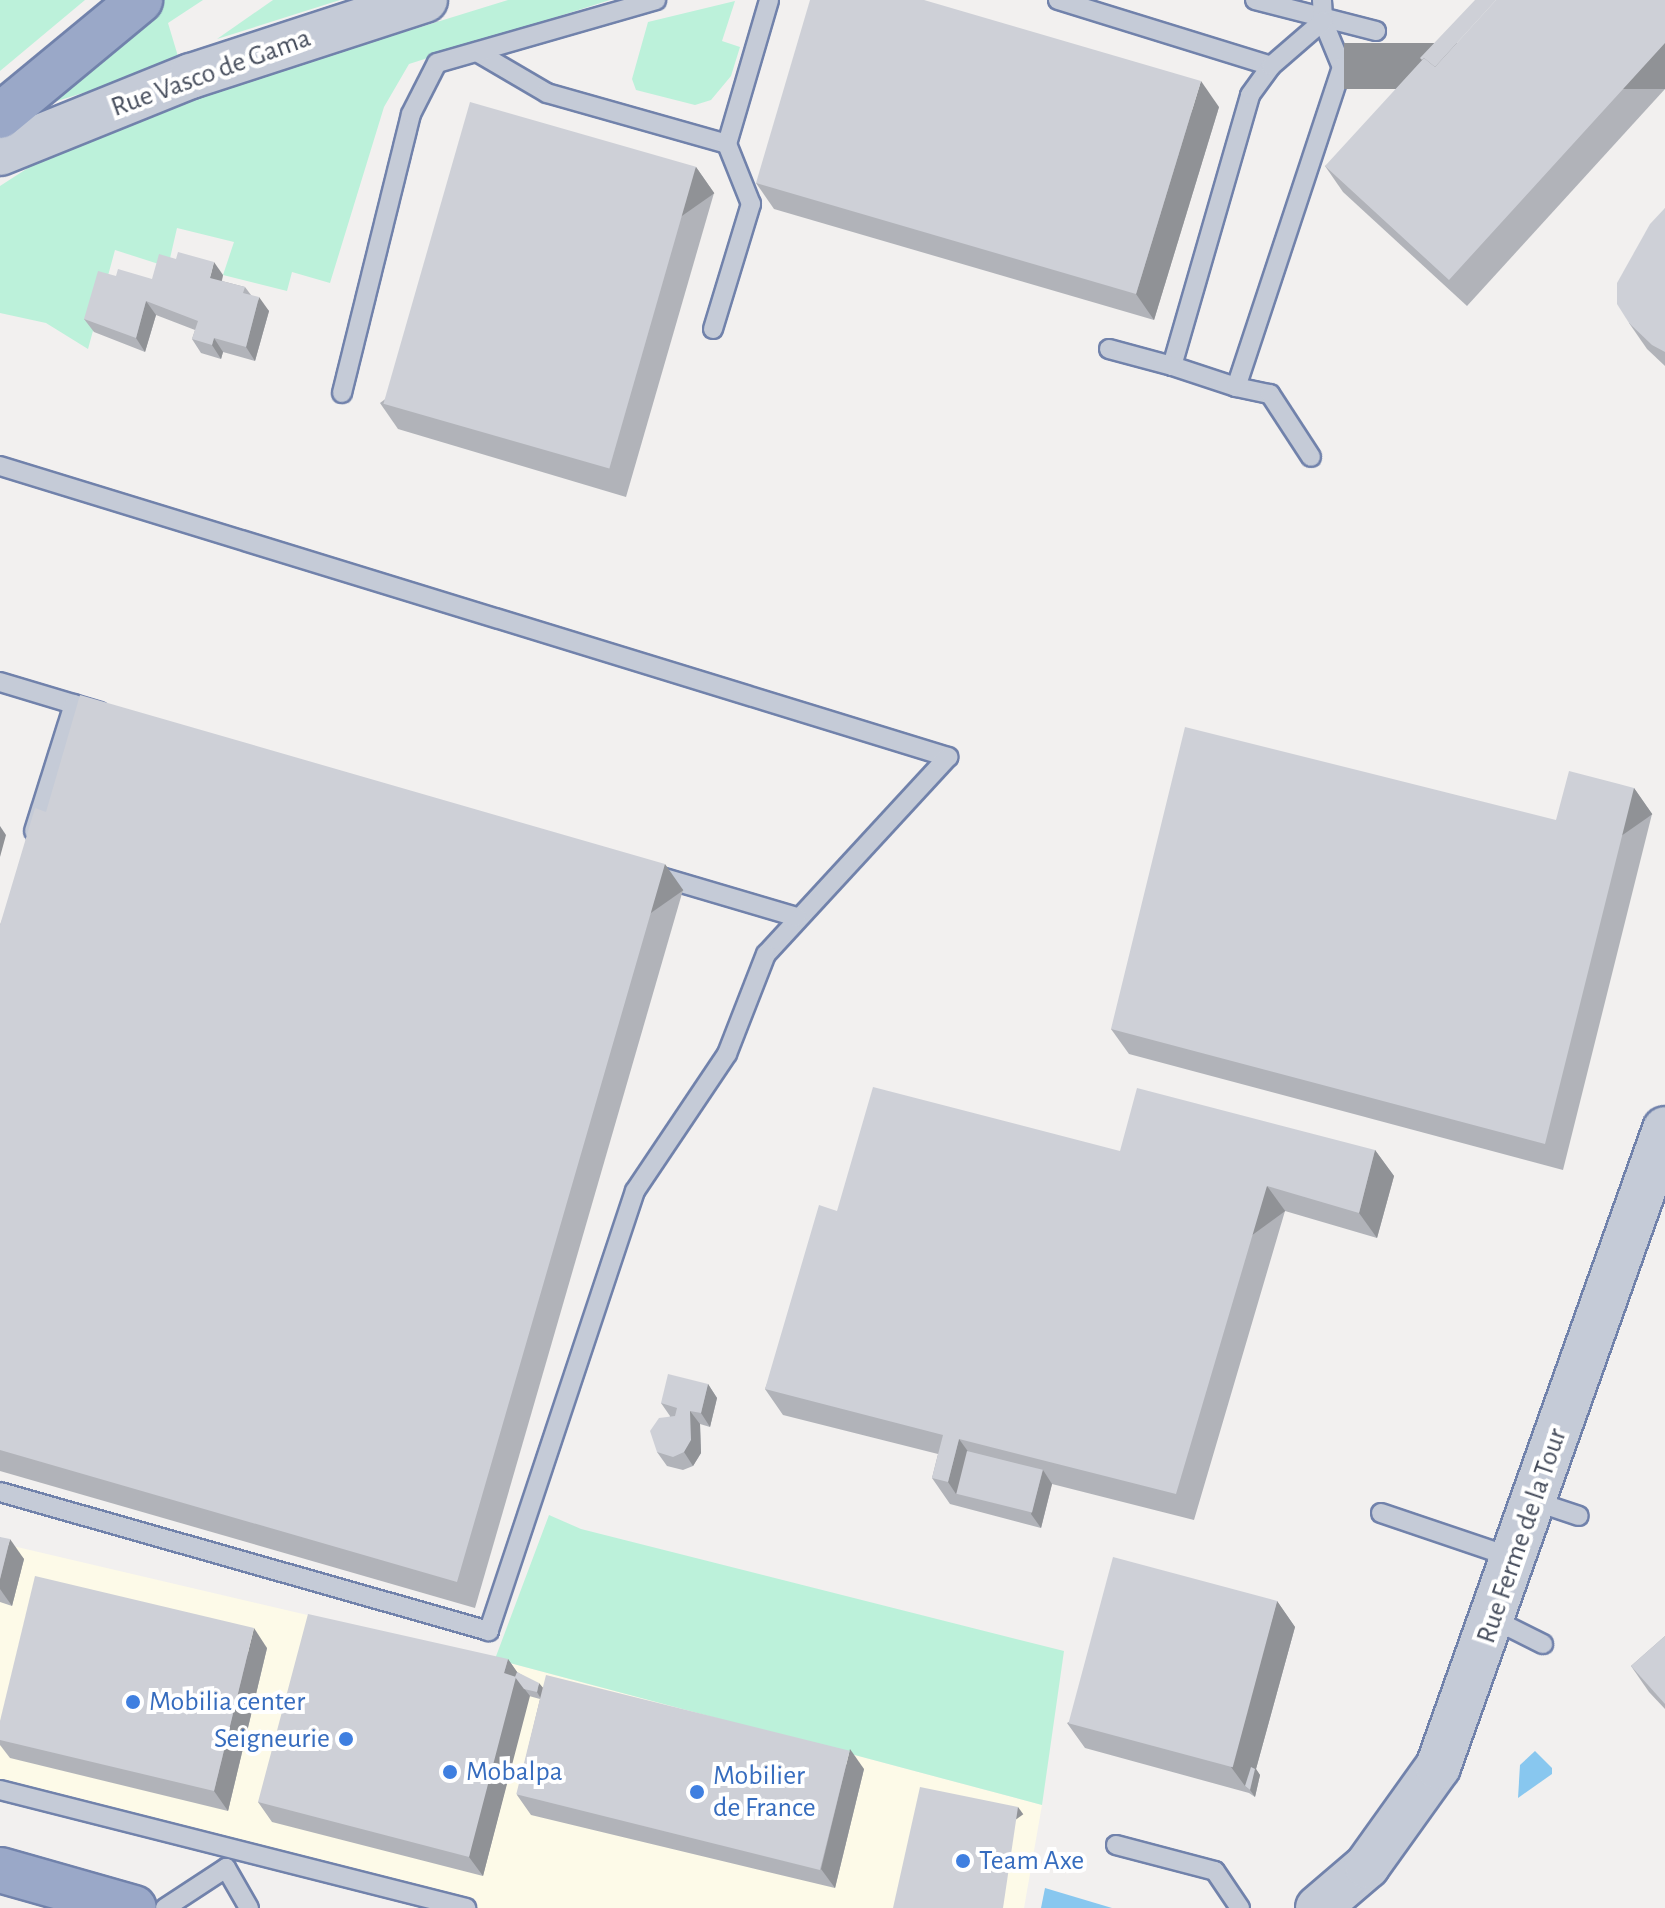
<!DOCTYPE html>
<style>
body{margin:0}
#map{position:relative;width:1665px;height:1908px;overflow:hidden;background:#f2f0ef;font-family:"Alegreya Sans",sans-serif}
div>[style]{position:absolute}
.commercial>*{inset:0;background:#fdfae8}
.green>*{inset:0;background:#bcf1da}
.water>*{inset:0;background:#88c7ef}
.roads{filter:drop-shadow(2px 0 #7182ab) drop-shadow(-2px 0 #7182ab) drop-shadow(0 2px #7182ab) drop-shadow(0 -2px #7182ab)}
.service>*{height:18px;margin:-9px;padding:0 9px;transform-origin:9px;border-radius:9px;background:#c5cbd7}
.tertiary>*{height:44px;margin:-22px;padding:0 22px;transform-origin:22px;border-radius:22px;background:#c5cbd7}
.trunk>*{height:44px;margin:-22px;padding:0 22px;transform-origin:22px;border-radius:22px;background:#9aa8c8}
.wall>*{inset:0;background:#b1b3b9}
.shaded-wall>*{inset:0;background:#909296;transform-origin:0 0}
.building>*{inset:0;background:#ced0d7;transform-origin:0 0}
.dots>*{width:22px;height:22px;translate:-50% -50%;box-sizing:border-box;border:4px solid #fff;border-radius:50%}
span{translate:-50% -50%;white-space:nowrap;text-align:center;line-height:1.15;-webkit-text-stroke:8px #fff;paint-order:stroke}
.street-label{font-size:28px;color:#474e5d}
.shop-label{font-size:28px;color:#366cbe}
.left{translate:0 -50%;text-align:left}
.right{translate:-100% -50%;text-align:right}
</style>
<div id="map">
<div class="commercial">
<div style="clip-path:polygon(0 1543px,495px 1659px,1042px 1805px,1024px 1908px,441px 1908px,0 1784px)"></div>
</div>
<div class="green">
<div style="clip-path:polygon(0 0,85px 0,0 71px)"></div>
<div style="clip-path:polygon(160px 0,203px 0,168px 23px,180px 63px,57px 101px,52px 97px)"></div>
<div style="clip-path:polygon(273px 0,340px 0,217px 39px)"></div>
<div style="clip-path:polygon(508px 0,610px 0,409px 64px,384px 107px,330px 283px,292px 272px,287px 291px,223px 275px,234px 242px,177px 228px,168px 267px,115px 250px,88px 349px,46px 323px,0 313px,0 186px,45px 157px,162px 107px)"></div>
<div style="clip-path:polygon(735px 1px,722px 41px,740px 47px,731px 76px,711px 100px,695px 105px,636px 90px,632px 79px,648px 22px)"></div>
<div style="clip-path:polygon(549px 1515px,581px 1529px,1064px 1651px,1042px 1805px,495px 1659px)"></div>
</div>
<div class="water">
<div style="clip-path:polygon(1535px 1751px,1552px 1768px,1552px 1774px,1518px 1798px,1520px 1765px)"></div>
<div style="clip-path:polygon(1045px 1888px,1112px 1908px,1041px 1908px)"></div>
</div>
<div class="roads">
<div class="service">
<div style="left:1058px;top:0;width:223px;rotate:17.2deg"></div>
<div style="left:1255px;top:0;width:125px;rotate:14.4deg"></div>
<div style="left:1322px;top:0;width:21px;rotate:87deg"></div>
<div style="left:1323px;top:21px;width:50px;rotate:67.6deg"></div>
<div style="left:1342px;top:67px;width:337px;rotate:108.3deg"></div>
<div style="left:1236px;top:387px;width:67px;rotate:-161.8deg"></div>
<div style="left:1172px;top:366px;width:282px;rotate:-73.9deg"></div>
<div style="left:1250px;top:95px;width:36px;rotate:-54deg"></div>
<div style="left:1271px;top:66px;width:69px;rotate:-40.9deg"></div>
<div style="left:477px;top:52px;width:81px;rotate:30.4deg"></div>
<div style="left:547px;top:93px;width:187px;rotate:15.8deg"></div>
<div style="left:727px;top:144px;width:150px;rotate:-73.7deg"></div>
<div style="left:713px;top:329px;width:131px;rotate:-73.1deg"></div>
<div style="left:751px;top:204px;width:65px;rotate:-111.8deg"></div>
<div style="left:1109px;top:349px;width:65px;rotate:15.1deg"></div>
<div style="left:1236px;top:387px;width:35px;rotate:12deg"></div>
<div style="left:1270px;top:394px;width:75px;rotate:56.9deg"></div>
<div style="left:342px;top:393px;width:287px;rotate:-76.1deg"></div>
<div style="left:411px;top:114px;width:57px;rotate:-63deg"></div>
<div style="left:437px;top:63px;width:228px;rotate:-16deg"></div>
<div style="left:0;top:466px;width:992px;rotate:17.06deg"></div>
<div style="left:948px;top:757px;width:268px;rotate:132.7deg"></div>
<div style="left:766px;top:954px;width:107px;rotate:111.3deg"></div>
<div style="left:727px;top:1054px;width:165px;rotate:123.9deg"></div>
<div style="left:635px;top:1191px;width:464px;rotate:108.4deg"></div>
<div style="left:489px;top:1631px;width:508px;rotate:-164.13deg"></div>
<div style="left:0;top:682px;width:104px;rotate:16.7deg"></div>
<div style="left:34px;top:831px;width:133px;rotate:-72.5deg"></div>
<div style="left:654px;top:875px;width:149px;rotate:16.4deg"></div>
<div style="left:1534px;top:1501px;width:47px;rotate:18.4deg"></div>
<div style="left:1381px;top:1513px;width:140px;rotate:18.7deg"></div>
<div style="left:1493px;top:1619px;width:56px;rotate:26.6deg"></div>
<div style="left:0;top:1790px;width:481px;rotate:14.2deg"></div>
<div style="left:1116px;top:1845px;width:102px;rotate:14.7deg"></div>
<div style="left:1215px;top:1871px;width:45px;rotate:56deg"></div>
<div style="left:165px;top:1908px;width:73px;rotate:-33.3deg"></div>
<div style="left:226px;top:1868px;width:46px;rotate:60.1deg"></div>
</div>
<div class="tertiary">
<div style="left:0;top:153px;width:206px;rotate:-22deg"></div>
<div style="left:191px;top:76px;width:246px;rotate:-18deg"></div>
<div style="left:1318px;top:1908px;width:65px;rotate:-40.6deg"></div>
<div style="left:1367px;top:1866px;width:122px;rotate:-54.4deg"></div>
<div style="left:1438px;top:1767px;width:677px;rotate:-70.41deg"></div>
</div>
<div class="trunk">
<div style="left:0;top:116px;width:182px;rotate:-39.6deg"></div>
<div style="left:0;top:1870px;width:139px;rotate:15.8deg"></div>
</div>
</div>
<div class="wall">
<div style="clip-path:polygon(1665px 0,1665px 89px,1467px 306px,1343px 192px,1325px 166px)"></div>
<div style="clip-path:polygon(1219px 107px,1154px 320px,774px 209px,756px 183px)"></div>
<div style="clip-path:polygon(696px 167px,714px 193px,626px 497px,398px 429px,380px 403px)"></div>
<div style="clip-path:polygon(1665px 208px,1665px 366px,1647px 349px,1629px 323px)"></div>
<div style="clip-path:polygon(223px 275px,222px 281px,245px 287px,251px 295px,269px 311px,255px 361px,223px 352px,221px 359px,201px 353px,192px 339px,195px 330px,156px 315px,145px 352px,94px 332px,84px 319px,152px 279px)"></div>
<div style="clip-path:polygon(1634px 788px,1652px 814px,1563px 1170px,1129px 1054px,1111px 1029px,1556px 820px)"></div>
<div style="clip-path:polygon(46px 812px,683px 890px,475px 1608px,0 1471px,0 925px)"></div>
<div style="clip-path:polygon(1375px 1150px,1394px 1176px,1377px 1238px,1285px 1211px,1194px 1520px,1052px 1484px,1041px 1528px,950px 1504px,932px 1478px,938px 1454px,783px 1415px,765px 1389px,837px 1211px,1120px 1151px)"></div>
<div style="clip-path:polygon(708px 1384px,717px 1398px,710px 1427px,700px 1424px,701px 1453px,693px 1466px,683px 1470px,667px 1466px,657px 1452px,670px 1416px,661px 1403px)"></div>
<div style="clip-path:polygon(0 1537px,24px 1559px,12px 1606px,0 1602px)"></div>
<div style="clip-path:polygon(1277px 1601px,1295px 1627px,1256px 1769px,1260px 1775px,1255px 1797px,1249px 1793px,1085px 1748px,1067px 1723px)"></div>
<div style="clip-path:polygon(1665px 1636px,1665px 1709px,1649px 1692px,1631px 1666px)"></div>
<div style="clip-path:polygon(267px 1648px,228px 1811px,10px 1758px,0 1745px,0 1721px)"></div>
<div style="clip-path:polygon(508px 1659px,517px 1672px,543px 1688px,864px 1769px,835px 1888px,531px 1815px,517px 1795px,540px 1699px,529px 1696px,483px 1876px,272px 1822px,258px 1802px)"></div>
</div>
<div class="shaded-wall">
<div style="left:1665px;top:43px;width:46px;height:321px;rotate:90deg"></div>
<div style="clip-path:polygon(1201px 81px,1219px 107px,1154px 320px,1136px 294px)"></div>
<div style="left:696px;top:167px;width:32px;height:316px;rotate:55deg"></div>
<div style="clip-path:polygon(214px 262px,223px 275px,219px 291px,210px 278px)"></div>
<div style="clip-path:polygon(259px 297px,269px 311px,255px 361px,246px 347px)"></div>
<div style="clip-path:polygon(146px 301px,156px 315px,145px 352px,136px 338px)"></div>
<div style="clip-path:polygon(214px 338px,223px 352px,221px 359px,212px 345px)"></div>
<div style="left:1634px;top:788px;width:32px;height:367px;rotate:55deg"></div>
<div style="clip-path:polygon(0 826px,6px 835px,0 857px)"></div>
<div style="left:665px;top:864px;width:32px;height:748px;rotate:55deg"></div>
<div style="clip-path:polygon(1375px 1150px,1394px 1176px,1377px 1238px,1359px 1213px)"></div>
<div style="left:1267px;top:1186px;width:31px;height:321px;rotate:54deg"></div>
<div style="clip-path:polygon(708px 1384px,717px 1398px,710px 1427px,701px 1413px)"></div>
<div style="clip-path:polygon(690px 1411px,700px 1424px,701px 1453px,693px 1466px,684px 1452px)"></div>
<div style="clip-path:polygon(959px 1439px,977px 1464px,956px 1494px,948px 1482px)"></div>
<div style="clip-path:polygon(1043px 1470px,1052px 1484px,1041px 1528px,1031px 1514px)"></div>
<div style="clip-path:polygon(10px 1539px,24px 1559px,12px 1606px,0 1589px,0 1579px)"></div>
<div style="clip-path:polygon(1277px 1601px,1295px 1627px,1256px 1769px,1260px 1775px,1255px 1797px,1250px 1790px,1245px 1786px,1231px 1767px)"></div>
<div style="clip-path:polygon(254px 1628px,267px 1648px,228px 1811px,214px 1791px)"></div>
<div style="clip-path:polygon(508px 1659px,522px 1679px,520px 1683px,530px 1696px,483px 1876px,469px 1857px,504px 1673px)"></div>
<div style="clip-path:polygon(539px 1683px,544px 1689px,541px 1699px,537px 1692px)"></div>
<div style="clip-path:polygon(850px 1749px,864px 1769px,835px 1888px,821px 1869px)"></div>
<div style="left:1018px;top:1807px;width:9px;height:102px;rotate:54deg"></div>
</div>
<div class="building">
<div style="clip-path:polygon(810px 0,924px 0,1201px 81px,1136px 294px,756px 183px)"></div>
<div style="clip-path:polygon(1475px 0,1496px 0,1435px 67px,1424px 58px,1422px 60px,1420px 58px)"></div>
<div style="clip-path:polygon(1496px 0,1665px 0,1665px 43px,1449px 280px,1325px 166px,1424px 58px,1435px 67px)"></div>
<div style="left:470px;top:102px;width:235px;height:314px;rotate:16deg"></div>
<div style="clip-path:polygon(1665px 208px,1665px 352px,1652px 345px,1629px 323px,1617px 304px,1617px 283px,1650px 224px)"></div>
<div style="clip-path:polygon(178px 252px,214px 262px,210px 278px,245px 287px,243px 293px,259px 297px,246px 347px,214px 338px,212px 345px,192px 339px,198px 321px,146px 301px,136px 338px,84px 319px,98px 271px,116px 276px,118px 269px,152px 279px,159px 254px,176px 259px)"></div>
<div style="clip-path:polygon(80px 695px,665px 864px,457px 1582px,0 1450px,0 925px,35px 808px,46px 812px)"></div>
<div style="clip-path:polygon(1185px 727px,1556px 820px,1569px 771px,1634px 788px,1545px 1144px,1111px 1029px)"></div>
<div style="clip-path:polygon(873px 1087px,1120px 1151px,1137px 1088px,1375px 1150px,1359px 1213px,1267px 1186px,1176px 1494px,959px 1439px,948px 1482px,932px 1478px,943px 1435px,765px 1389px,819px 1205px,837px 1211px)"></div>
<div style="clip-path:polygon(668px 1374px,708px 1384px,701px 1413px,690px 1411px,691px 1440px,684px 1452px,673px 1457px,657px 1452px,650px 1431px,659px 1418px,675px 1416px,677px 1408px,661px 1403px)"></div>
<div style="left:967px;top:1451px;width:78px;height:44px;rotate:14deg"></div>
<div style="clip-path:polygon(0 1537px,10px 1539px,0 1579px)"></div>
<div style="left:1113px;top:1557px;width:170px;height:172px;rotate:15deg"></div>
<div style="clip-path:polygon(35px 1576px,254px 1628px,214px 1791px,0 1740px,0 1721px)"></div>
<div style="clip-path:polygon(308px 1614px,508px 1659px,504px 1673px,516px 1677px,469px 1857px,258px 1802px)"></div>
<div style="clip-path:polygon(1665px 1636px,1665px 1704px,1631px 1666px)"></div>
<div style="clip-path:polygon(517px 1672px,539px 1683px,537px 1692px,524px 1689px,515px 1677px)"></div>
<div style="left:546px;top:1675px;width:313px;height:123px;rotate:14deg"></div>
<div style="clip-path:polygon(1251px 1767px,1255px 1769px,1250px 1790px,1245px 1786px)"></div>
<div style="clip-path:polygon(920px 1787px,1018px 1807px,1003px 1908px,893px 1908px)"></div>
</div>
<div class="dots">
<div style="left:133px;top:1702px;background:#3f7fe0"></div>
<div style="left:346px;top:1739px;background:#3f7fe0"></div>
<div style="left:450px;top:1772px;background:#3f7fe0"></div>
<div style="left:697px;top:1792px;background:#3f7fe0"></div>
<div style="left:963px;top:1861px;background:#3f7fe0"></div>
</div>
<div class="street-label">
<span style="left:211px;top:73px;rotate:-20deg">Rue Vasco de Gama</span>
<span style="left:1522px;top:1536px;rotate:-71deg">Rue Ferme de la Tour</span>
</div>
<div class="shop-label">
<span class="left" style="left:149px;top:1702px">Mobilia center</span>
<span class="right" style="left:330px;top:1739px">Seigneurie</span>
<span class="left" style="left:466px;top:1772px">Mobalpa</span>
<span class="left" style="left:713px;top:1792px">Mobilier<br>de France</span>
<span class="left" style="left:979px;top:1861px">Team Axe</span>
</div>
</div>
